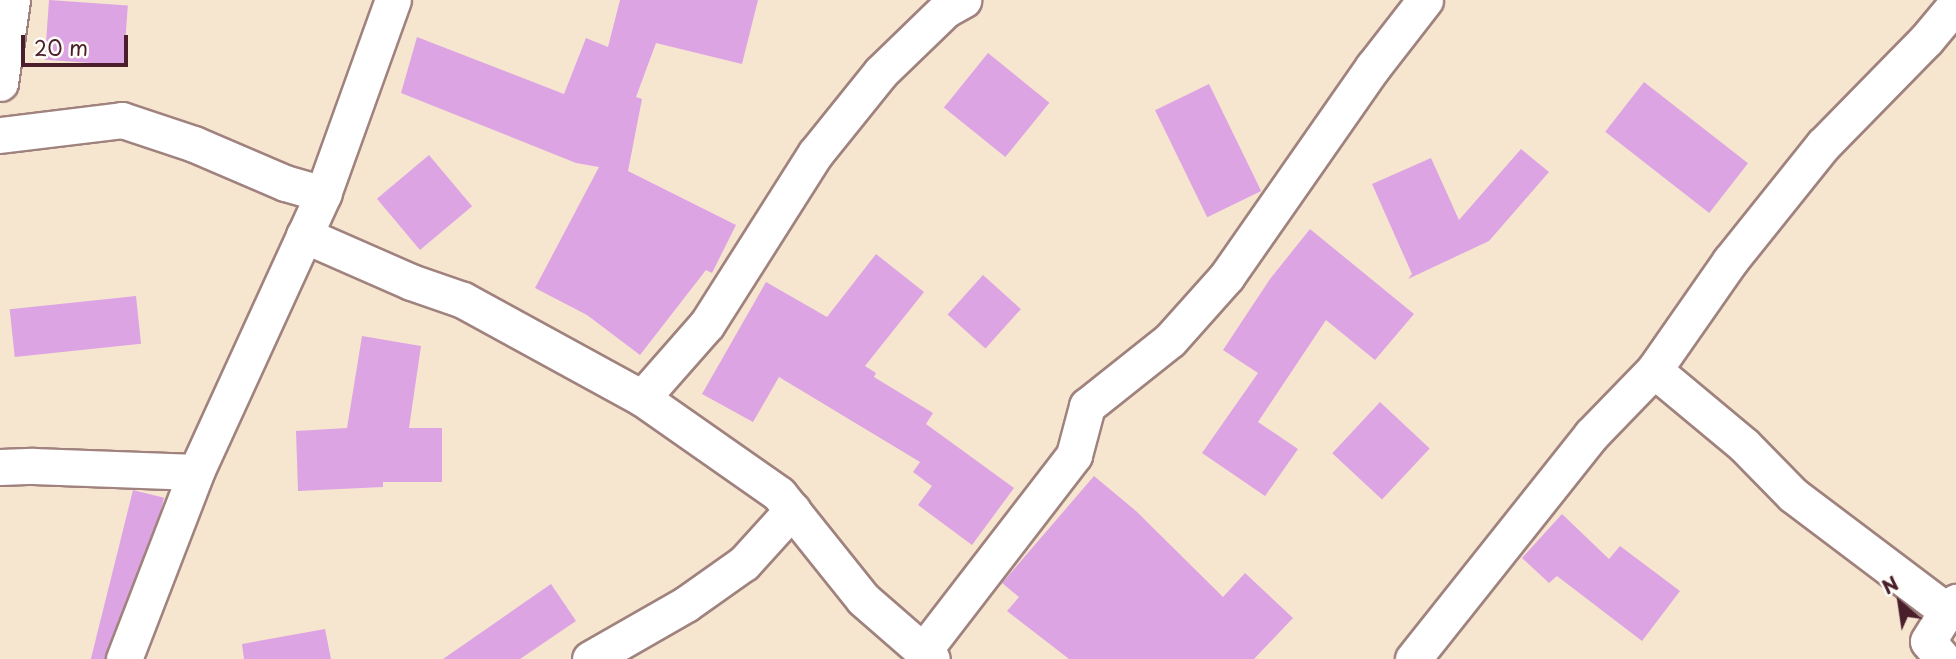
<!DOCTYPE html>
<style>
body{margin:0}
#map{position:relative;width:1956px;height:659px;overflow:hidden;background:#f6e6d0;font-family:"Playpen Sans",sans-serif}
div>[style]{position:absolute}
.building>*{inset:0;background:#dda4e4;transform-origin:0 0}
.roads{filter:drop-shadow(2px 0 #a0827e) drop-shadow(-2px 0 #a0827e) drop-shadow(0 2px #a0827e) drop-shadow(0 -2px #a0827e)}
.minor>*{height:35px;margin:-17.5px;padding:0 17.5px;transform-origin:17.5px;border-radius:17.5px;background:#fff}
span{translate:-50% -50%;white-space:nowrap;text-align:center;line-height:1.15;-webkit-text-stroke:6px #fdfcf7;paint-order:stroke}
.north{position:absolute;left:1865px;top:568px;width:70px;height:70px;-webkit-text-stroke:5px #fdfcf7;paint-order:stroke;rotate:331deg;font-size:19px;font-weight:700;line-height:28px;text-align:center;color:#4a1f2b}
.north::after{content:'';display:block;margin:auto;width:24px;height:32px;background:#4a1f2b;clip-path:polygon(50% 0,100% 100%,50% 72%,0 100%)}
.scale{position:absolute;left:21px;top:35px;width:107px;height:32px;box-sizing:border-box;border:4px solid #4a1f2b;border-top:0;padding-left:9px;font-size:21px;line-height:24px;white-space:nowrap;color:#4a1f2b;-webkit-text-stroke:5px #fdfcf7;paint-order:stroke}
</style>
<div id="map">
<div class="building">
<div style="left:49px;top:0;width:79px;height:60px;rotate:4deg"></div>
<div style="clip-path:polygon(620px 0,758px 0,742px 64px,656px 43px,636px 97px,642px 99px,628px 171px,736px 225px,712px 273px,706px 270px,640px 355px,587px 315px,535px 288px,599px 167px,576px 163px,401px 93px,417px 37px,564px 94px,586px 38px,608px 47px)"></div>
<div style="left:988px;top:53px;width:79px;height:70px;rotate:39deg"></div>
<div style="left:1644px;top:82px;width:132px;height:63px;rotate:38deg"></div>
<div style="left:1209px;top:84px;width:119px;height:60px;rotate:64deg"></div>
<div style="clip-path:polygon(1521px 149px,1549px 172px,1489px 241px,1408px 279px,1412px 274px,1372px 184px,1431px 158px,1459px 220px)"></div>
<div style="left:429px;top:155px;width:67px;height:68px;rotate:50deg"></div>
<div style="clip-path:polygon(1310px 229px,1414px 314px,1375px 360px,1326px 320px,1258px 422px,1298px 449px,1265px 496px,1202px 453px,1258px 373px,1223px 350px,1270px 279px)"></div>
<div style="clip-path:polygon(876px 254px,924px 292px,865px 366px,876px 373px,874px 377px,933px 413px,926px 424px,1014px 488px,972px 545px,918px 505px,932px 486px,913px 472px,920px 462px,779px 377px,753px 422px,702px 394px,766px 282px,827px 317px)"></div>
<div style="left:983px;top:275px;width:51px;height:53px;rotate:42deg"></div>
<div style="left:136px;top:296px;width:48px;height:127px;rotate:84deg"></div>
<div style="clip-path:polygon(362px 336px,421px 346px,409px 428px,442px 428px,442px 482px,383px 482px,383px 487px,298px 491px,296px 431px,347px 428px)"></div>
<div style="left:1380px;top:402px;width:68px;height:70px;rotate:43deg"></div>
<div style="clip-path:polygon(1094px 476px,1136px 511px,1223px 597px,1245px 573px,1293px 618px,1254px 659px,1069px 659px,1007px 611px,1019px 597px,1002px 583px)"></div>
<div style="left:133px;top:490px;width:32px;height:180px;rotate:14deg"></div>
<div style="clip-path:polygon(1562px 514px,1609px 559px,1620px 546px,1680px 591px,1642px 641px,1557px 576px,1549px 583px,1522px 558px)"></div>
<div style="clip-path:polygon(551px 584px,576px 621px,520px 659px,443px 659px)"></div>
<div style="clip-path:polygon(325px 629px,331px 659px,244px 659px,242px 644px)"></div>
</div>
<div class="roads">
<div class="minor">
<div style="left:0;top:83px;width:84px;rotate:-81.8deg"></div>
<div style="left:0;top:135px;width:123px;rotate:-7deg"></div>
<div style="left:122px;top:120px;width:76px;rotate:18.4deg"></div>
<div style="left:194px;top:144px;width:99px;rotate:23.2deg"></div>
<div style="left:285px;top:183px;width:40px;rotate:16deg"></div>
<div style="left:304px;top:235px;width:117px;rotate:23.7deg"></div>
<div style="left:411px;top:282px;width:55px;rotate:19.1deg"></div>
<div style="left:463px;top:300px;width:204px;rotate:28.7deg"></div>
<div style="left:642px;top:398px;width:167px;rotate:35deg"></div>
<div style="left:779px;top:494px;width:134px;rotate:51.3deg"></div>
<div style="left:863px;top:599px;width:91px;rotate:41deg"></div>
<div style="left:1654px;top:370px;width:133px;rotate:-55.1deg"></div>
<div style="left:1730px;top:261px;width:149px;rotate:-51.3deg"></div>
<div style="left:1823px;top:145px;width:147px;rotate:-45.6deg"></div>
<div style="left:1926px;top:40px;width:47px;rotate:-50.2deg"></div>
<div style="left:642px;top:398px;width:98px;rotate:-48.7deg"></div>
<div style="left:707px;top:324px;width:201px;rotate:-57.6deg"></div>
<div style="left:815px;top:154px;width:105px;rotate:-51.2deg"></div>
<div style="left:881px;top:72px;width:89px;rotate:-44.1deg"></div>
<div style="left:945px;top:10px;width:21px;rotate:-29deg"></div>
<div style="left:0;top:467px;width:33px;rotate:-2deg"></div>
<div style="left:33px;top:466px;width:163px;rotate:2.1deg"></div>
<div style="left:924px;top:650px;width:246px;rotate:-52.4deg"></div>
<div style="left:1074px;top:455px;width:51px;rotate:-75.1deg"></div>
<div style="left:1087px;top:406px;width:106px;rotate:-38.5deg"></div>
<div style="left:1170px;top:340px;width:86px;rotate:-48.3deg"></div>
<div style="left:1227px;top:276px;width:255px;rotate:-55.1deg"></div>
<div style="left:1373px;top:67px;width:85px;rotate:-52.2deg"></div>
<div style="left:124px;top:659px;width:200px;rotate:-68.9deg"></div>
<div style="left:196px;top:472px;width:306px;rotate:-65.4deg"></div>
<div style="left:323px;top:194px;width:206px;rotate:-70.2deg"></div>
<div style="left:590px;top:659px;width:111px;rotate:-29.8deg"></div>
<div style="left:686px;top:604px;width:71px;rotate:-35.3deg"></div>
<div style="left:744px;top:563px;width:72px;rotate:-47.8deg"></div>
<div style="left:1413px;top:659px;width:286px;rotate:-51.5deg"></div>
<div style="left:1591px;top:435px;width:91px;rotate:-45.9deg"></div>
<div style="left:1654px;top:370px;width:117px;rotate:39.8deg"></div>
<div style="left:1744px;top:445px;width:70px;rotate:45.6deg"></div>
<div style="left:1793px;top:495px;width:193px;rotate:37deg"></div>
<div style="left:1947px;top:611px;width:13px;rotate:-45deg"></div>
<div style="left:1943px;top:659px;width:23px;rotate:-130deg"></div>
<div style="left:1928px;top:641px;width:36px;rotate:-58deg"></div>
</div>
</div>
<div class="north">N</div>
<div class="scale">20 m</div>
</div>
